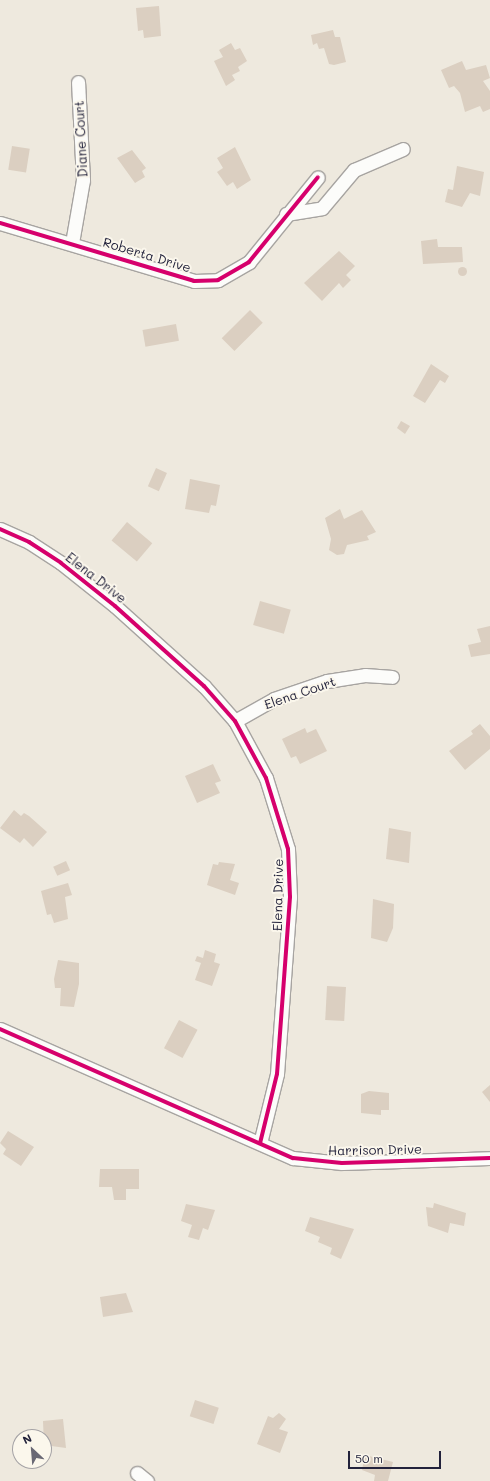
<!DOCTYPE html>
<style>
body{margin:0}
#map{position:relative;width:490px;height:1481px;overflow:hidden;background:#eee9de;font-family:Mali,sans-serif}
div>[style]{position:absolute}
.building>*{inset:0;background:#dbcfc1;transform-origin:0 0}
.round{border-radius:50%}
.roads{filter:drop-shadow(1px 0 #a7a4a1) drop-shadow(-1px 0 #a7a4a1) drop-shadow(0 1px #a7a4a1) drop-shadow(0 -1px #a7a4a1)}
.street>*{height:13px;margin:-6.5px;padding:0 6.5px;transform-origin:6.5px;border-radius:6.5px;background:#fcfcfa}
.cycleway>*{height:4px;margin:-2px;padding:0 2px;transform-origin:2px;border-radius:2px;background:#d6006c}
span{translate:-50% -50%;white-space:nowrap;text-align:center;line-height:1.15;-webkit-text-stroke:4px #fbf7ec;paint-order:stroke}
.street-label{font-size:13px;color:#22223b}
.north{position:absolute;left:12px;top:1429px;width:40px;height:40px;box-sizing:border-box;background:#fbf7ec;border:1px solid #a4a2a5;border-radius:50%;rotate:334deg;font-size:11px;font-weight:700;line-height:16px;text-align:center;color:#22223b}
.north::after{content:'';display:block;margin:auto;width:14px;height:18px;background:#696874;clip-path:polygon(50% 0,100% 100%,50% 72%,0 100%)}
.scale{position:absolute;left:348px;top:1451px;width:93px;height:18px;box-sizing:border-box;border:2px solid #22223b;border-top:0;padding-left:5px;font-size:12px;line-height:14px;white-space:nowrap;color:#22223b;-webkit-text-stroke:3px #fbf7ec;paint-order:stroke}
</style>
<div id="map">
<div class="building">
<div style="clip-path:polygon(159px 6px,161px 36px,144px 38px,143px 30px,138px 31px,136px 8px)"></div>
<div style="clip-path:polygon(333px 30px,335px 37px,340px 37px,346px 62px,334px 65px,329px 64px,324px 48px,319px 49px,317px 43px,313px 45px,311px 35px)"></div>
<div style="clip-path:polygon(231px 43px,235px 50px,240px 48px,247px 61px,238px 67px,240px 71px,232px 75px,235px 80px,226px 86px,214px 61px,223px 57px,219px 50px)"></div>
<div style="clip-path:polygon(462px 61px,466px 70px,486px 65px,490px 78px,483px 81px,490px 91px,490px 109px,483px 112px,480px 106px,465px 112px,460px 93px,454px 86px,449px 88px,441px 70px)"></div>
<div style="left:12px;top:146px;width:18px;height:24px;rotate:9deg"></div>
<div style="clip-path:polygon(235px 147px,251px 180px,237px 189px,233px 182px,227px 186px,217px 172px,223px 168px,217px 158px)"></div>
<div style="clip-path:polygon(132px 150px,146px 168px,142px 171px,145px 177px,135px 183px,117px 158px)"></div>
<div style="clip-path:polygon(457px 166px,484px 172px,480px 196px,470px 193px,462px 207px,445px 202px,448px 189px,453px 190px)"></div>
<div style="clip-path:polygon(437px 239px,438px 247px,462px 247px,463px 262px,423px 264px,421px 241px)"></div>
<div style="clip-path:polygon(339px 251px,355px 266px,346px 275px,351px 280px,343px 288px,339px 283px,322px 301px,304px 283px)"></div>
<div class="round" style="left:457.5px;top:266.5px;width:9px;height:9px"></div>
<div style="left:250px;top:310px;width:18px;height:40px;rotate:45deg"></div>
<div style="left:176px;top:324px;width:17px;height:34px;rotate:80deg"></div>
<div style="clip-path:polygon(431px 364px,449px 376px,445px 383px,440px 380px,425px 403px,413px 396px)"></div>
<div style="clip-path:polygon(401px 421px,410px 426px,405px 434px,397px 428px)"></div>
<div style="left:156px;top:468px;width:12px;height:20px;rotate:24deg"></div>
<div style="clip-path:polygon(190px 479px,220px 485px,216px 506px,211px 505px,209px 513px,185px 509px)"></div>
<div style="clip-path:polygon(340px 509px,344px 519px,362px 510px,376px 532px,367px 536px,369px 540px,347px 545px,344px 554px,337px 555px,329px 550px,331px 539px,325px 518px)"></div>
<div style="left:127px;top:522px;width:33px;height:24px;rotate:40deg"></div>
<div style="left:260px;top:601px;width:32px;height:25px;rotate:16deg"></div>
<div style="clip-path:polygon(490px 626px,490px 654px,471px 657px,468px 645px,481px 642px,477px 629px)"></div>
<div style="clip-path:polygon(480px 724px,490px 736px,490px 749px,465px 770px,449px 751px,473px 734px,471px 731px)"></div>
<div style="clip-path:polygon(305px 728px,307px 733px,316px 729px,327px 751px,300px 764px,296px 756px,291px 758px,282px 739px)"></div>
<div style="clip-path:polygon(213px 764px,221px 781px,215px 783px,220px 793px,197px 803px,185px 776px)"></div>
<div style="clip-path:polygon(14px 810px,21px 816px,24px 813px,29px 816px,47px 832px,33px 847px,24px 838px,20px 843px,0 828px)"></div>
<div style="clip-path:polygon(389px 828px,411px 832px,409px 863px,386px 859px)"></div>
<div style="left:66px;top:861px;width:10px;height:14px;rotate:66deg"></div>
<div style="clip-path:polygon(219px 862px,235px 864px,230px 880px,239px 883px,235px 895px,207px 885px,213px 864px,218px 865px)"></div>
<div style="clip-path:polygon(68px 883px,72px 895px,65px 897px,68px 919px,54px 923px,51px 914px,47px 915px,41px 891px)"></div>
<div style="clip-path:polygon(373px 899px,394px 904px,393px 928px,387px 942px,371px 938px)"></div>
<div style="clip-path:polygon(205px 950px,216px 954px,214px 962px,220px 964px,212px 986px,195px 980px,201px 963px,195px 961px,197px 956px,203px 958px)"></div>
<div style="clip-path:polygon(58px 960px,79px 963px,79px 984px,74px 1007px,60px 1006px,61px 988px,55px 988px,54px 979px)"></div>
<div style="left:327px;top:986px;width:19px;height:34px;rotate:3deg"></div>
<div style="left:179px;top:1020px;width:21px;height:32px;rotate:28deg"></div>
<div style="clip-path:polygon(490px 1085px,490px 1102px,482px 1092px)"></div>
<div style="clip-path:polygon(369px 1091px,389px 1093px,389px 1110px,381px 1110px,381px 1115px,361px 1113px,361px 1094px)"></div>
<div style="clip-path:polygon(8px 1131px,34px 1147px,21px 1166px,3px 1154px,6px 1149px,0 1143px)"></div>
<div style="clip-path:polygon(100px 1169px,139px 1169px,139px 1189px,126px 1189px,126px 1200px,114px 1200px,112px 1187px,99px 1187px)"></div>
<div style="clip-path:polygon(434px 1203px,466px 1213px,464px 1226px,450px 1223px,448px 1233px,428px 1226px,426px 1207px,433px 1208px)"></div>
<div style="clip-path:polygon(186px 1204px,215px 1210px,208px 1230px,203px 1228px,199px 1240px,188px 1237px,192px 1225px,181px 1221px)"></div>
<div style="clip-path:polygon(310px 1217px,354px 1229px,341px 1259px,330px 1254px,332px 1248px,318px 1242px,320px 1237px,305px 1231px)"></div>
<div style="clip-path:polygon(126px 1293px,133px 1312px,103px 1317px,100px 1297px)"></div>
<div style="left:195px;top:1400px;width:25px;height:17px;rotate:18deg"></div>
<div style="clip-path:polygon(279px 1413px,286px 1419px,279px 1429px,288px 1432px,280px 1453px,257px 1444px,268px 1416px,273px 1418px)"></div>
<div style="clip-path:polygon(63px 1419px,66px 1448px,44px 1445px,43px 1421px)"></div>
<div style="clip-path:polygon(365px 1455px,393px 1462px,388px 1481px,374px 1481px,375px 1475px,362px 1470px)"></div>
</div>
<div class="roads">
<div class="street">
<div style="left:286px;top:214px;width:36px;rotate:-9deg"></div>
<div style="left:322px;top:208px;width:50px;rotate:-49.9deg"></div>
<div style="left:354px;top:170px;width:53px;rotate:-23.2deg"></div>
<div style="left:0;top:223px;width:202px;rotate:16.6deg"></div>
<div style="left:194px;top:281px;width:24px;rotate:-2deg"></div>
<div style="left:218px;top:280px;width:36px;rotate:-30deg"></div>
<div style="left:249px;top:262px;width:109px;rotate:-50.9deg"></div>
<div style="left:72px;top:243px;width:64px;rotate:-80.1deg"></div>
<div style="left:83px;top:180px;width:98px;rotate:-92.9deg"></div>
<div style="left:0;top:529px;width:32px;rotate:24deg"></div>
<div style="left:29px;top:542px;width:38px;rotate:33deg"></div>
<div style="left:61px;top:563px;width:69px;rotate:38.5deg"></div>
<div style="left:115px;top:606px;width:120px;rotate:42deg"></div>
<div style="left:204px;top:686px;width:47px;rotate:48.5deg"></div>
<div style="left:235px;top:721px;width:65px;rotate:61.5deg"></div>
<div style="left:266px;top:778px;width:74px;rotate:72.8deg"></div>
<div style="left:288px;top:849px;width:48px;rotate:87.6deg"></div>
<div style="left:290px;top:897px;width:177px;rotate:94.2deg"></div>
<div style="left:277px;top:1074px;width:71px;rotate:103.8deg"></div>
<div style="left:235px;top:721px;width:45px;rotate:-29.4deg"></div>
<div style="left:274px;top:699px;width:56px;rotate:-18.8deg"></div>
<div style="left:327px;top:681px;width:38px;rotate:-9deg"></div>
<div style="left:365px;top:675px;width:27px;rotate:4deg"></div>
<div style="left:0;top:1029px;width:320px;rotate:23.8deg"></div>
<div style="left:293px;top:1158px;width:49px;rotate:5.8deg"></div>
<div style="left:342px;top:1163px;width:148px;rotate:-1.9deg"></div>
<div style="left:137px;top:1473px;width:13px;rotate:39deg"></div>
</div>
</div>
<div class="cycleway">
<div style="left:0;top:223px;width:202px;rotate:16.6deg"></div>
<div style="left:194px;top:281px;width:24px;rotate:-2deg"></div>
<div style="left:218px;top:280px;width:36px;rotate:-30deg"></div>
<div style="left:249px;top:262px;width:109px;rotate:-50.9deg"></div>
<div style="left:0;top:529px;width:32px;rotate:24deg"></div>
<div style="left:29px;top:542px;width:38px;rotate:33deg"></div>
<div style="left:61px;top:563px;width:69px;rotate:38.5deg"></div>
<div style="left:115px;top:606px;width:120px;rotate:42deg"></div>
<div style="left:204px;top:686px;width:47px;rotate:48.5deg"></div>
<div style="left:235px;top:721px;width:65px;rotate:61.5deg"></div>
<div style="left:266px;top:778px;width:74px;rotate:72.8deg"></div>
<div style="left:288px;top:849px;width:48px;rotate:87.6deg"></div>
<div style="left:290px;top:897px;width:177px;rotate:94.2deg"></div>
<div style="left:277px;top:1074px;width:71px;rotate:103.8deg"></div>
<div style="left:0;top:1029px;width:320px;rotate:23.8deg"></div>
<div style="left:293px;top:1158px;width:49px;rotate:5.8deg"></div>
<div style="left:342px;top:1163px;width:148px;rotate:-1.9deg"></div>
</div>
<div class="street-label">
<span style="left:81px;top:139px;rotate:-93deg">Diane Court</span>
<span style="left:147px;top:255px;rotate:17deg">Roberta Drive</span>
<span style="left:96px;top:578px;rotate:38deg">Elena Drive</span>
<span style="left:300px;top:693px;rotate:-19deg">Elena Court</span>
<span style="left:278px;top:895px;rotate:-89deg">Elena Drive</span>
<span style="left:375px;top:1150px;rotate:-1deg">Harrison Drive</span>
</div>
<div class="north">N</div>
<div class="scale">50 m</div>
</div>
